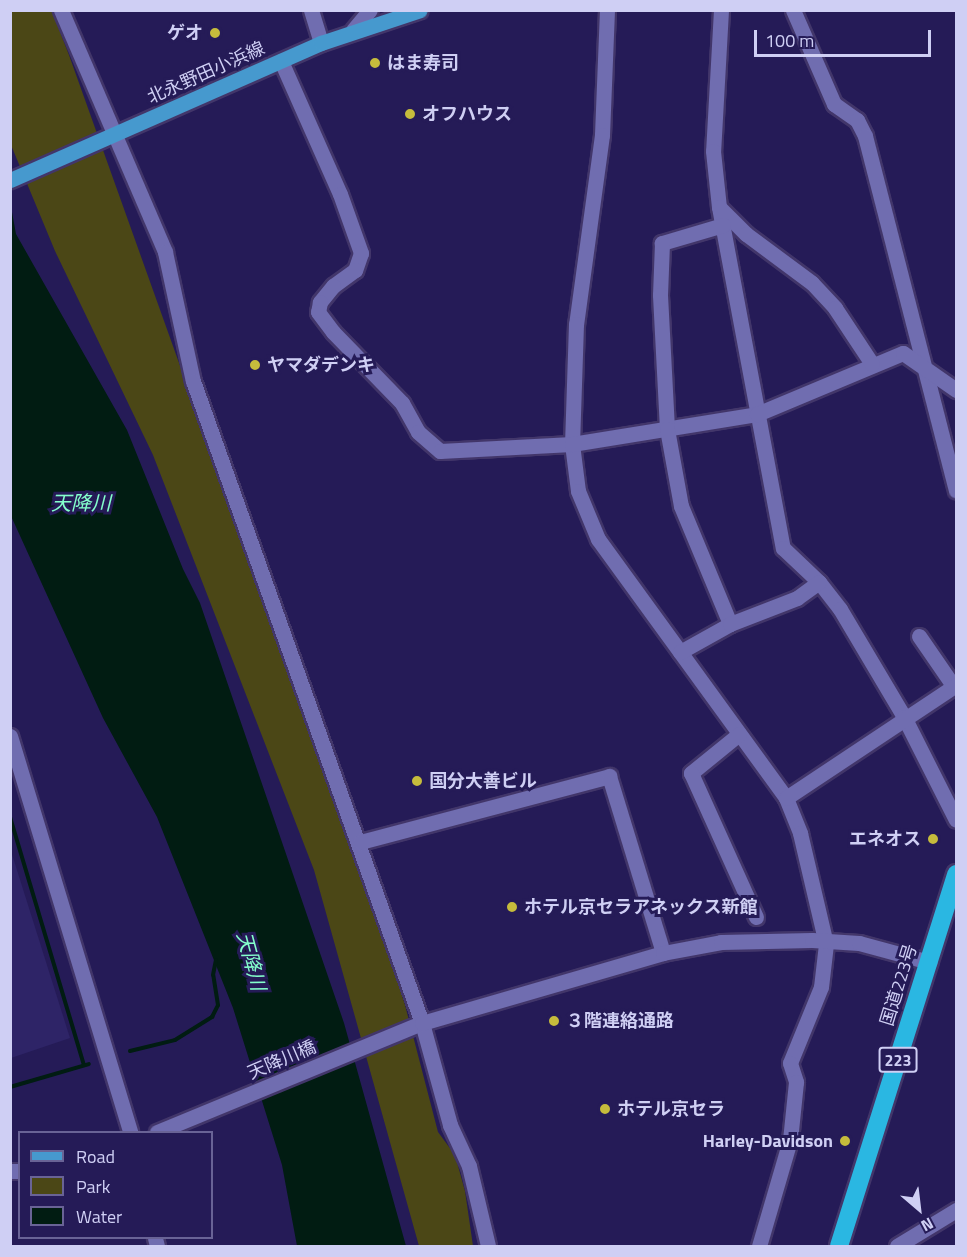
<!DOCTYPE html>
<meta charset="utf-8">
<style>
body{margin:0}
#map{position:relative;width:967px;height:1257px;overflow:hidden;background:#251b57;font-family:"Titillium Web","Noto Sans JP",sans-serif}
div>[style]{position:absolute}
.built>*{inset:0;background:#2e2467}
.green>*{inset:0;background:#4b4716}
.water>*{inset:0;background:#011c12}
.stream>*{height:4px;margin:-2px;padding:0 2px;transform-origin:2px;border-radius:2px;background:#011c12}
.roads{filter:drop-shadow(2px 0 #42366a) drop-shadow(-2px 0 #42366a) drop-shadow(0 2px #42366a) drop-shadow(0 -2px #42366a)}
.minor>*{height:15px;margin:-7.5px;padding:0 7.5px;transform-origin:7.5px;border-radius:7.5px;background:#706db0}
.major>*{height:15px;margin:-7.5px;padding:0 7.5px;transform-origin:7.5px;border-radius:7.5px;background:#4699ce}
.highway>*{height:18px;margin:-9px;padding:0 9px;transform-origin:9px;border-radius:9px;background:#2ab7e2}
.dots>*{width:16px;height:16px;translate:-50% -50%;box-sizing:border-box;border:3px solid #251b57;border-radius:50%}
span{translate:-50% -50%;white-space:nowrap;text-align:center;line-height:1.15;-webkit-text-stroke:6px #251b57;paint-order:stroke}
.shield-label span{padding:2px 4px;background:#251b57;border:2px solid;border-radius:4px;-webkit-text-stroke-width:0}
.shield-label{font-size:16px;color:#cfcff4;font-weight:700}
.poi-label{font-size:18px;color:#cfcff4;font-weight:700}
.right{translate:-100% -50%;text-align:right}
.left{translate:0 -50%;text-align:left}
.street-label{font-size:18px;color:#cfcff4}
.water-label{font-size:20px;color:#84ffcc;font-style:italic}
.frame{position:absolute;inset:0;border:12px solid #cfcff4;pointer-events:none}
.legend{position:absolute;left:18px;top:1131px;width:195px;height:108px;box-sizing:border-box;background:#251b57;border:2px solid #696396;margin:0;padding:8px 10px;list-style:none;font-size:18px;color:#cfcff4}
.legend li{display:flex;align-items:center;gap:12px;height:30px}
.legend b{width:30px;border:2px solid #696396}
.north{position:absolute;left:889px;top:1179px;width:60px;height:60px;-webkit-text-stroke:4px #251b57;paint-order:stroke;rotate:152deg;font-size:16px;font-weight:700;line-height:24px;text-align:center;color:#cfcff4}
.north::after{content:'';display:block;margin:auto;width:21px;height:27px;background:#cfcff4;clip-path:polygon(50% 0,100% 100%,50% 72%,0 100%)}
.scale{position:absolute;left:754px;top:30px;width:177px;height:27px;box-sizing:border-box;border:3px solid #cfcff4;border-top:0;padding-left:8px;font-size:18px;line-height:21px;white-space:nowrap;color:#cfcff4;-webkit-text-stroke:4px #251b57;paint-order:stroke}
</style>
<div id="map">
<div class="built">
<div style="clip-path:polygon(10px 848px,70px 1038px,11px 1058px,10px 1058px)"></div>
</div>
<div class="green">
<div style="clip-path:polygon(10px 11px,52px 11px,69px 55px,372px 903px,405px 1005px,438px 1132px,455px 1155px,465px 1191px,473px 1246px,419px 1246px,314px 870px,153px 455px,55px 251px,11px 145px)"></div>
</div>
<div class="water">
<div style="clip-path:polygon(10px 201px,16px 234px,127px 430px,183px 569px,200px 603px,344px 1023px,406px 1246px,297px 1246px,282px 1165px,233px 1008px,157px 817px,103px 718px,11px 516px)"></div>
</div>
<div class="stream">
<div style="left:10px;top:817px;width:259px;rotate:73.4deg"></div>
<div style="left:130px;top:1051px;width:46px;rotate:-13.7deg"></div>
<div style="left:175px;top:1040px;width:44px;rotate:-31.9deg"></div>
<div style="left:212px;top:1017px;width:13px;rotate:-63deg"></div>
<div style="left:218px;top:1005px;width:30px;rotate:-99deg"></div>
<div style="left:213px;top:975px;width:15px;rotate:-79deg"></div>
<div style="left:10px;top:1087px;width:82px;rotate:-16.2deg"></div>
</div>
<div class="roads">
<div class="minor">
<div style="left:61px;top:10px;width:263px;rotate:66.7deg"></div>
<div style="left:165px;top:252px;width:132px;rotate:77.8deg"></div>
<div style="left:193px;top:381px;width:682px;rotate:70.37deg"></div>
<div style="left:422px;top:1023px;width:106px;rotate:74.6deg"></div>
<div style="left:450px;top:1125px;width:45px;rotate:65.1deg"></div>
<div style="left:469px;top:1166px;width:82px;rotate:76.6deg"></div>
<div style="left:311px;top:10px;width:34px;rotate:73deg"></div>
<div style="left:607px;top:10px;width:125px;rotate:92.3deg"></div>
<div style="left:602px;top:135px;width:191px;rotate:97.8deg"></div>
<div style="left:576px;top:324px;width:120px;rotate:91.9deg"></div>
<div style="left:572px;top:444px;width:47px;rotate:82.7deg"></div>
<div style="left:578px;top:491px;width:52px;rotate:67.4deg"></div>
<div style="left:598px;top:539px;width:320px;rotate:54deg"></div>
<div style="left:786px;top:798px;width:38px;rotate:68deg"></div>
<div style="left:800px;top:833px;width:114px;rotate:76.8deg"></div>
<div style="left:826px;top:944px;width:43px;rotate:96.6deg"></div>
<div style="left:821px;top:987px;width:82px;rotate:112.2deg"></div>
<div style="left:790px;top:1063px;width:20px;rotate:72deg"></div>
<div style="left:796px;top:1082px;width:58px;rotate:95.9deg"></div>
<div style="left:790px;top:1140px;width:110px;rotate:106.3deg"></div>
<div style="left:721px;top:10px;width:141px;rotate:93.2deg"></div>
<div style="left:713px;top:151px;width:56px;rotate:83.9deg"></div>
<div style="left:719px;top:207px;width:347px;rotate:79.4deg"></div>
<div style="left:783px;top:548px;width:50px;rotate:43.4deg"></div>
<div style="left:819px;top:582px;width:34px;rotate:52deg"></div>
<div style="left:840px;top:609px;width:126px;rotate:59.3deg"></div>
<div style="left:904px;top:717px;width:115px;rotate:63.2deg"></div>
<div style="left:793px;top:10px;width:103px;rotate:66.4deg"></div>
<div style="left:834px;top:104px;width:28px;rotate:35deg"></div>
<div style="left:857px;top:120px;width:18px;rotate:63deg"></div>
<div style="left:865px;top:136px;width:366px;rotate:75.6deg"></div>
<div style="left:353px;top:30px;width:26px;rotate:-50deg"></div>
<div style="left:281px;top:61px;width:145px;rotate:66.1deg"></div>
<div style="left:340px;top:194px;width:63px;rotate:70.4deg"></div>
<div style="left:361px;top:253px;width:18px;rotate:109deg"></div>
<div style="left:355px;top:270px;width:27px;rotate:144deg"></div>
<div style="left:333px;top:286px;width:21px;rotate:129deg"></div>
<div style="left:320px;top:302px;width:10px;rotate:101deg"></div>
<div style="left:318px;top:312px;width:25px;rotate:53deg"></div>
<div style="left:333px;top:332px;width:99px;rotate:45.8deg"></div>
<div style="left:402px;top:403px;width:33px;rotate:61deg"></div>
<div style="left:418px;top:432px;width:29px;rotate:41deg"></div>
<div style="left:440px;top:451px;width:132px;rotate:-3deg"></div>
<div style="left:572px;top:444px;width:187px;rotate:-9.2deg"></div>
<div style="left:757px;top:414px;width:158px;rotate:-22.7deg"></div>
<div style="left:903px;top:353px;width:65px;rotate:34.9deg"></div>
<div style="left:719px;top:207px;width:38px;rotate:45deg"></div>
<div style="left:746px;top:234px;width:82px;rotate:36.6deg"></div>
<div style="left:812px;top:283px;width:34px;rotate:47deg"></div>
<div style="left:835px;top:308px;width:67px;rotate:56.5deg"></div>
<div style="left:723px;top:225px;width:64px;rotate:163.6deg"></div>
<div style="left:662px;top:243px;width:52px;rotate:92.2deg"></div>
<div style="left:660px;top:295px;width:134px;rotate:87deg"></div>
<div style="left:667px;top:429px;width:78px;rotate:79.7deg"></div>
<div style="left:681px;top:506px;width:128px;rotate:67.4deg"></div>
<div style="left:919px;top:636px;width:62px;rotate:55.5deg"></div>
<div style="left:680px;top:652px;width:57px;rotate:-29.2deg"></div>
<div style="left:730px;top:624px;width:72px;rotate:-21.2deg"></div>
<div style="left:797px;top:598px;width:27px;rotate:-36deg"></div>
<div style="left:739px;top:734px;width:62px;rotate:140.9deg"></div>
<div style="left:691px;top:773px;width:158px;rotate:65.7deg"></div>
<div style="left:10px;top:736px;width:414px;rotate:73.1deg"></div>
<div style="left:786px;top:798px;width:204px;rotate:-33.6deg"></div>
<div style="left:360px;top:842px;width:258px;rotate:-14.8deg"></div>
<div style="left:609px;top:776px;width:185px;rotate:73deg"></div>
<div style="left:157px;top:1132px;width:287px;rotate:-22.4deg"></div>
<div style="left:422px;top:1023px;width:251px;rotate:-16.2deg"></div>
<div style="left:663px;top:953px;width:59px;rotate:-10.7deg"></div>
<div style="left:721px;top:942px;width:91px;rotate:-1.3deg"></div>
<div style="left:812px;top:940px;width:47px;rotate:3.7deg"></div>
<div style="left:859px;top:943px;width:73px;rotate:15.2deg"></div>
<div style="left:10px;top:1171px;width:10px"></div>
<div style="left:155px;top:1238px;width:8px;rotate:76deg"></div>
<div style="left:897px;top:1246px;width:69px;rotate:-31.4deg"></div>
</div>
<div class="major">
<div style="left:10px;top:180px;width:340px;rotate:-23.8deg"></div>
<div style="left:321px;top:43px;width:104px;rotate:-18.4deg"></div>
</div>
<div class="highway">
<div style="left:839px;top:1246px;width:390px;rotate:-72.5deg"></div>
</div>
</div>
<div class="dots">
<div style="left:215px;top:33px;background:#c6bc3c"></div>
<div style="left:375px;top:63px;background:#c6bc3c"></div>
<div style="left:410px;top:114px;background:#c6bc3c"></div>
<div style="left:255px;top:365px;background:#c6bc3c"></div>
<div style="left:417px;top:781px;background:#c6bc3c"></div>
<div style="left:933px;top:839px;background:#c6bc3c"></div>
<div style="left:512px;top:907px;background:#c6bc3c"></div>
<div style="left:554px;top:1021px;background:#c6bc3c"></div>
<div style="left:605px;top:1109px;background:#c6bc3c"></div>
<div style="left:845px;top:1141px;background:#c6bc3c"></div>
</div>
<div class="shield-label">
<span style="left:898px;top:1060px">223</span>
</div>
<div class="poi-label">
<span class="right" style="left:203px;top:33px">ゲオ</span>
<span class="left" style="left:387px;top:63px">はま寿司</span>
<span class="left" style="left:422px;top:114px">オフハウス</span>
<span class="left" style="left:267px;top:365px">ヤマダデンキ</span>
<span class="left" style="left:429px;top:781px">国分大善ビル</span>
<span class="right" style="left:921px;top:839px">エネオス</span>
<span class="left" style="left:524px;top:907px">ホテル京セラアネックス新館</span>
<span class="left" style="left:566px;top:1021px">３階連絡通路</span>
<span class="left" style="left:617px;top:1109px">ホテル京セラ</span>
<span class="right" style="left:833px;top:1141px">Harley-Davidson</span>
</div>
<div class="street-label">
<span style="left:206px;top:73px;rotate:-24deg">北永野田小浜線</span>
<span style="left:899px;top:985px;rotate:-73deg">国道223号</span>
<span style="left:282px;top:1060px;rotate:-23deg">天降川橋</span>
</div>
<div class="water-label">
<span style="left:81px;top:502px">天降川</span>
<span style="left:252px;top:961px;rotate:75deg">天降川</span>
</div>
<div class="frame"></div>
<ul class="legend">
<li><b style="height:8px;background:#4699ce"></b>Road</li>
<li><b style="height:16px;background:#4b4716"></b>Park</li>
<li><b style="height:16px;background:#011c12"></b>Water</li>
</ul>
<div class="north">N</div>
<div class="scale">100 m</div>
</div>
